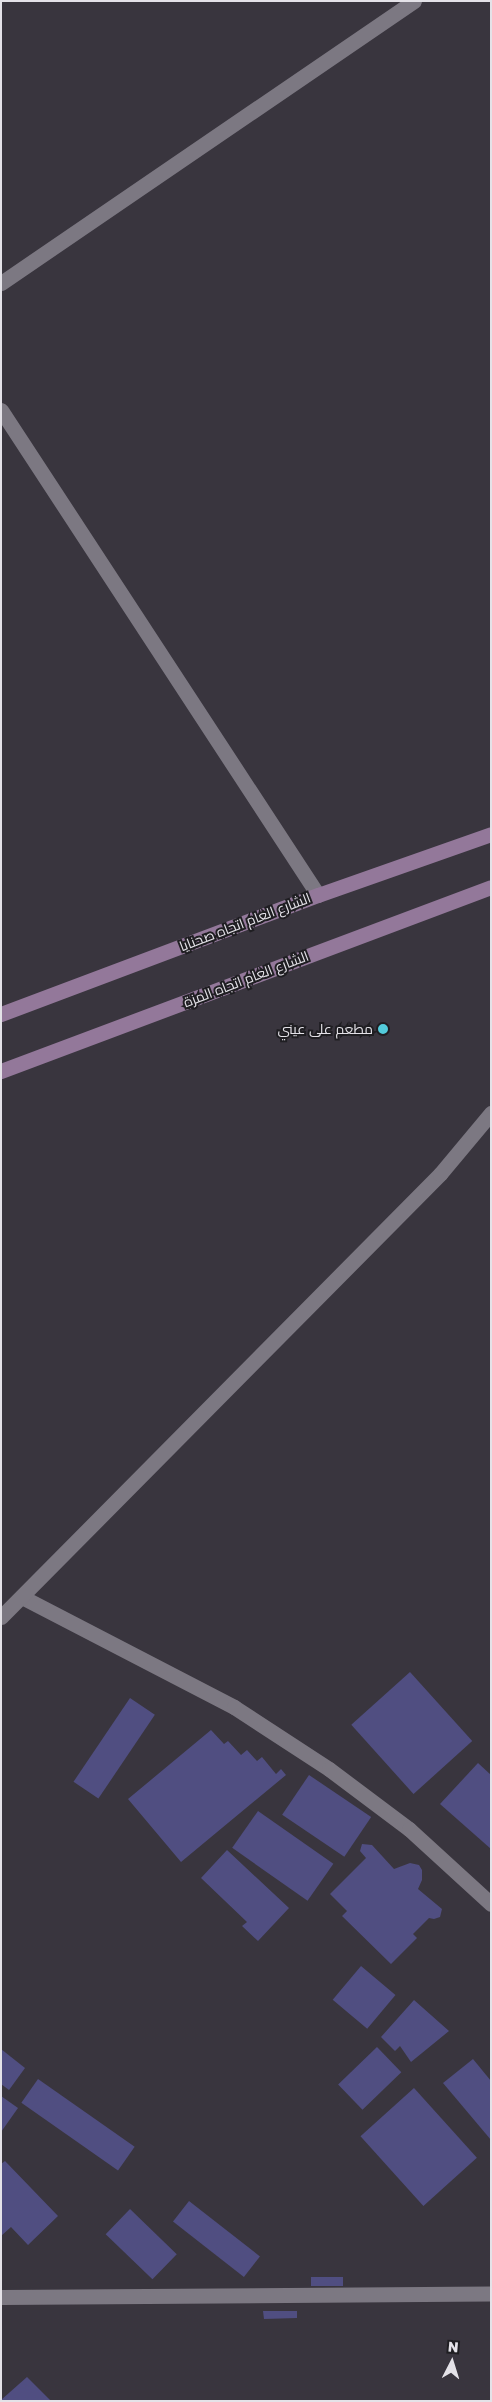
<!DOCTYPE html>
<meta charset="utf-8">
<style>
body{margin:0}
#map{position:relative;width:492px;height:2402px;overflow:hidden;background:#39353e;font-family:"Golos Text",Cairo,sans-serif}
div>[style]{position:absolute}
.building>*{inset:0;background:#504e81;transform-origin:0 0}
.street>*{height:15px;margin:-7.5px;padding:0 7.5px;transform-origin:7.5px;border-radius:7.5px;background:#7c7882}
.secondary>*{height:15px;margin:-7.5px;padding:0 7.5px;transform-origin:7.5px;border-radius:7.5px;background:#93789a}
.dots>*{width:14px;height:14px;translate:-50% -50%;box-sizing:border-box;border:2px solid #1f1e22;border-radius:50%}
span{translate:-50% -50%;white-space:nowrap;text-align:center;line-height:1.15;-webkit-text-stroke:4px #1f1e22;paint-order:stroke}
.street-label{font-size:14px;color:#e4e2e8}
.poi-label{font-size:14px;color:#e4e2e8}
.right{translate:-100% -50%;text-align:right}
.frame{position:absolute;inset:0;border:2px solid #e4e2e8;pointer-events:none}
.north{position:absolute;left:427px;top:2337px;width:50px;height:50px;-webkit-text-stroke:4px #1f1e22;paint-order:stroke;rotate:5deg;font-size:14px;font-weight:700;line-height:20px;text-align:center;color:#e4e2e8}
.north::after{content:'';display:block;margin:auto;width:18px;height:22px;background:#e4e2e8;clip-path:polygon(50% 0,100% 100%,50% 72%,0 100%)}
</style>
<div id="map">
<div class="building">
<div style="left:410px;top:1672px;width:93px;height:79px;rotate:48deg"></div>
<div style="left:130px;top:1698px;width:30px;height:101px;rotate:34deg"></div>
<div style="clip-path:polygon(211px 1730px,224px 1744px,228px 1741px,241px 1755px,247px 1750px,257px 1761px,262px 1757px,276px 1774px,281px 1769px,286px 1775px,181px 1862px,128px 1799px)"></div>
<div style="clip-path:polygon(478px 1763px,491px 1775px,491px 1849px,440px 1804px)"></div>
<div style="left:309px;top:1775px;width:75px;height:48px;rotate:34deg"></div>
<div style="left:258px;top:1811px;width:92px;height:45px;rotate:35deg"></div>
<div style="clip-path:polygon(362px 1844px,372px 1845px,394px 1869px,410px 1863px,419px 1865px,422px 1870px,422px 1880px,418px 1889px,442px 1909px,440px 1917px,434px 1919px,429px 1918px,413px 1934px,417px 1938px,391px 1964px,342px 1916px,347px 1911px,330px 1894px,366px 1858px,360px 1851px)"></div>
<div style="clip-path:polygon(227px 1850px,289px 1908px,258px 1941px,242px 1926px,247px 1922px,201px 1878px)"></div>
<div style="left:361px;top:1966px;width:45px;height:44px;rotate:40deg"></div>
<div style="clip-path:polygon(414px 2000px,449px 2031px,411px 2062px,400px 2046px,395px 2051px,381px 2037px)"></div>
<div style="left:377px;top:2047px;width:35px;height:54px;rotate:46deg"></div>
<div style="clip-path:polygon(1px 2049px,25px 2068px,9px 2090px,1px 2084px)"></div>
<div style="clip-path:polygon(473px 2059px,491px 2081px,491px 2140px,443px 2083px)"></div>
<div style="left:38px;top:2079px;width:118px;height:29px;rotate:35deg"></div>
<div style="left:414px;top:2088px;width:94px;height:72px;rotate:48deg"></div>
<div style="clip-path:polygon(1px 2096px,18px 2108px,1px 2132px)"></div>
<div style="clip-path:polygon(5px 2161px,58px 2216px,28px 2245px,11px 2227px,1px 2236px,1px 2164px)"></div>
<div style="left:189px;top:2201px;width:90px;height:26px;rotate:38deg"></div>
<div style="left:130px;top:2209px;width:65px;height:35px;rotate:44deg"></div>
<div style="left:343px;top:2277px;width:9px;height:32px;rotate:90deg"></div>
<div style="clip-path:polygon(263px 2311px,297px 2311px,297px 2318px,264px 2319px)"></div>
<div style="clip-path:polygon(27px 2377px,51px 2401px,1px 2401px,1px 2400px)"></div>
</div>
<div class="street">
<div style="left:1px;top:283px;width:500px;rotate:-34.33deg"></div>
<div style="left:1px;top:410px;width:579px;rotate:56.83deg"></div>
<div style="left:22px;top:1597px;width:239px;rotate:27.4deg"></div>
<div style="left:234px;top:1707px;width:113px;rotate:33.1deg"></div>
<div style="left:329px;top:1769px;width:100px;rotate:36.9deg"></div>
<div style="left:409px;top:1829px;width:111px;rotate:42.4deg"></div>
<div style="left:1px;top:1617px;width:624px;rotate:-45.26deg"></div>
<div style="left:440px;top:1174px;width:80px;rotate:-50.1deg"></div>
<div style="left:1px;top:2297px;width:490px;rotate:-0.4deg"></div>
</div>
<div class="secondary">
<div style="left:1px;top:1014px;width:339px;rotate:-20.6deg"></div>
<div style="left:318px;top:895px;width:183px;rotate:-19.4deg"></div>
<div style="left:1px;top:1071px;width:523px;rotate:-20.58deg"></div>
</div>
<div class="dots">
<div style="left:383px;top:1029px;background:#53cbdb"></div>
</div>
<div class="street-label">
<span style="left:245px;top:922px;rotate:-21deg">الشارع العام اتجاه صحنايا</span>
<span style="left:246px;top:979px;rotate:-21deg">الشارع العام اتجاه المزة</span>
</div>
<div class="poi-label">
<span class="right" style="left:373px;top:1029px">مطعم على عيني</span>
</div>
<div class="frame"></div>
<div class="north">N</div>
</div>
